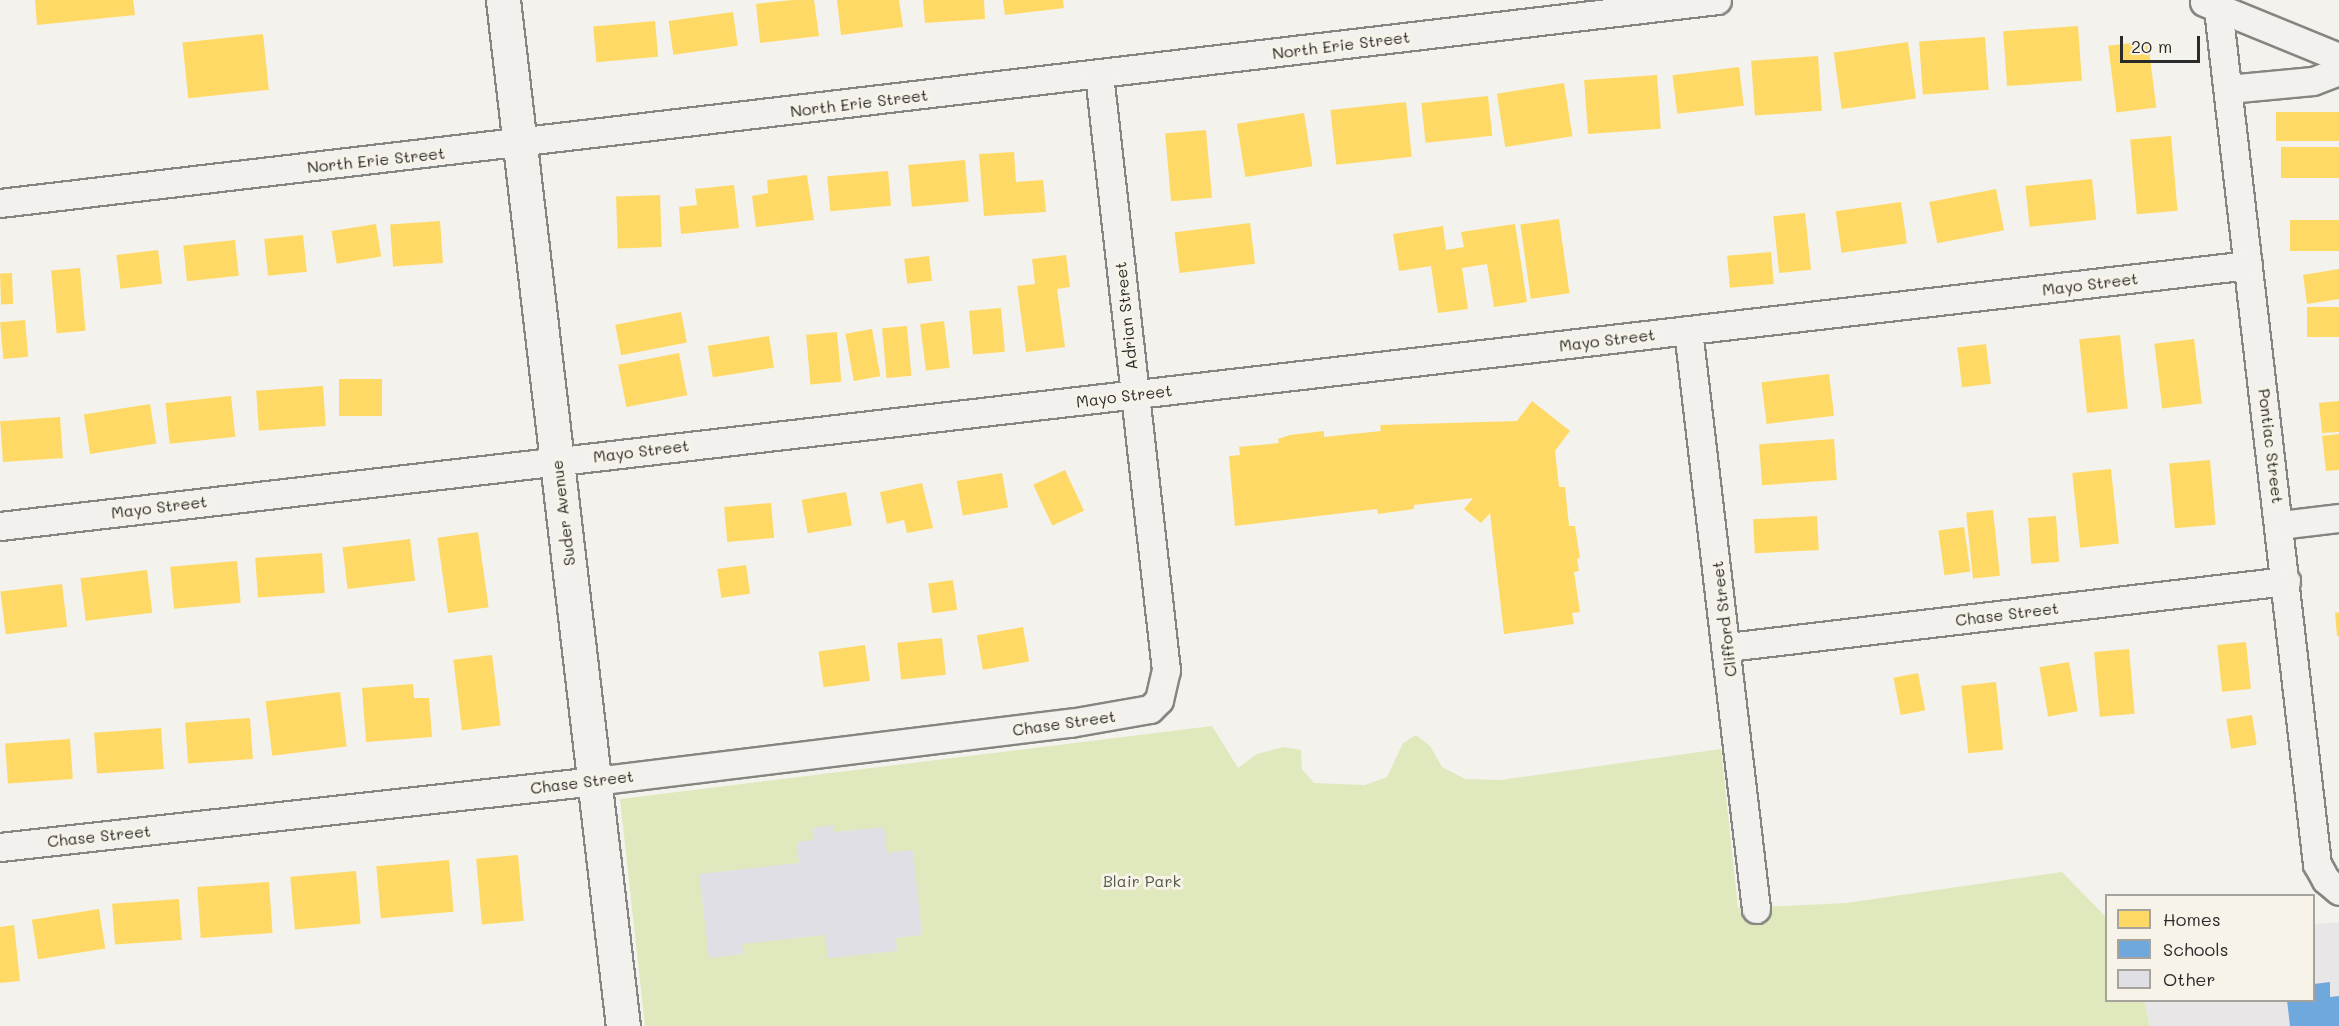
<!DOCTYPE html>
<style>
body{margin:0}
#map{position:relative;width:2339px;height:1026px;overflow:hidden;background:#f4f2ec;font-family:Mali,sans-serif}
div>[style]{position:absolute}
.built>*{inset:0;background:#e9e6e7}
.green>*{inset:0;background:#e0e9bd}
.homes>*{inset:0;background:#ffd966;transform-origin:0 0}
.schools>*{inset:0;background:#6fa8dc}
.building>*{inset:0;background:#e0dfe6}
.roads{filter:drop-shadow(2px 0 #858582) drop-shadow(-2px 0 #858582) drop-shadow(0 2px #858582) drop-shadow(0 -2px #858582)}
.street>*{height:27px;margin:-13.5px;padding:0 13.5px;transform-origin:13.5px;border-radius:13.5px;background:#f2f1ed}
.secondary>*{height:33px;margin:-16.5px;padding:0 16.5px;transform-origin:16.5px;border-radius:16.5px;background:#f2f1ed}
span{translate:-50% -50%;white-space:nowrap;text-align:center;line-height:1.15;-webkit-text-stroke:6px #f7f3e8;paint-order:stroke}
.street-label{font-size:16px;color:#2b2b2b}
.park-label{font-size:16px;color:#545946}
.legend{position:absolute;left:2105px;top:894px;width:210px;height:108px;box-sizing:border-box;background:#f7f3e8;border:2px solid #a5a39c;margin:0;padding:8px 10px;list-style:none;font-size:18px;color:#2b2b2b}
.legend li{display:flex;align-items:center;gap:12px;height:30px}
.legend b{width:30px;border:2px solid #a5a39c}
.scale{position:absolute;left:2120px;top:36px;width:80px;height:27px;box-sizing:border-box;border:3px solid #2b2b2b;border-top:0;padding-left:8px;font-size:18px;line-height:21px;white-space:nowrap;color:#2b2b2b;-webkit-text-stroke:4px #f7f3e8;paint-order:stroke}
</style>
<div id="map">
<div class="built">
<div style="clip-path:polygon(2339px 922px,2339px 1026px,2150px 1026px,2144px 1001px,2314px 1000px,2314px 924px)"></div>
</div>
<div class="green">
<div style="clip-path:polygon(1212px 726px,1238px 768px,1257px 754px,1283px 747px,1301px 750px,1302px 769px,1314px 783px,1365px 785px,1387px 777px,1403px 743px,1416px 735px,1430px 746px,1442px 767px,1465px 779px,1500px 780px,1721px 749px,1738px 908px,1846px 903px,2062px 872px,2106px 917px,2106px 1000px,2144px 1001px,2150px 1026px,645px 1026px,620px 799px)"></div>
</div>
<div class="homes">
<div style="clip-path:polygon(35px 0,133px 0,135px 15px,37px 25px)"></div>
<div style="clip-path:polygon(792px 0,814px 0,819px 36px,760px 43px,756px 4px)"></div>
<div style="clip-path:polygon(837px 0,899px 0,903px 27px,841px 35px)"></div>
<div style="clip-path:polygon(923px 0,984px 0,985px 19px,925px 23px)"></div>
<div style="clip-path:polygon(1003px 0,1063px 0,1064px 8px,1005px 15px)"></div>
<div style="left:733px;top:12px;width:34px;height:65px;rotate:82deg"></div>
<div style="left:655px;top:21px;width:36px;height:62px;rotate:85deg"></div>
<div style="left:2078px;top:26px;width:55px;height:75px;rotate:86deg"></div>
<div style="left:263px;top:34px;width:56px;height:81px;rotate:84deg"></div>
<div style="left:1985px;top:37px;width:53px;height:66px;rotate:86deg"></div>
<div style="left:2148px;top:41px;width:67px;height:40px;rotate:83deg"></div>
<div style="left:1908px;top:42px;width:57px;height:75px;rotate:82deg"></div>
<div style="left:1818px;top:56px;width:55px;height:67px;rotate:86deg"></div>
<div style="left:1739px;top:67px;width:39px;height:67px;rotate:83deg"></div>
<div style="left:1657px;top:75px;width:54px;height:73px;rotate:86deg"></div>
<div style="left:1564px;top:83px;width:54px;height:68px;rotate:81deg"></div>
<div style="left:1488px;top:96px;width:40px;height:67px;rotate:84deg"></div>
<div style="left:1406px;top:102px;width:55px;height:76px;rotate:84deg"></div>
<div style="left:2339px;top:112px;width:29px;height:63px;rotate:90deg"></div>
<div style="left:1304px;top:113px;width:54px;height:68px;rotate:81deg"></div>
<div style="left:1206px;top:130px;width:68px;height:41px;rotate:85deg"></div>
<div style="left:2171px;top:136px;width:75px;height:41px;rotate:85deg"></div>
<div style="left:2339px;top:147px;width:31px;height:58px;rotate:90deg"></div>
<div style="clip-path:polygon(1014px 152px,1016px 182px,1043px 180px,1046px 212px,984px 216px,979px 154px)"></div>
<div style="left:965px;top:160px;width:42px;height:57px;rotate:85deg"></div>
<div style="left:888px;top:171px;width:35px;height:61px;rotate:85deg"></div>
<div style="clip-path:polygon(807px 175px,814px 220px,756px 227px,752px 196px,768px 193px,767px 180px)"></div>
<div style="left:2092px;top:179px;width:41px;height:67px;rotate:84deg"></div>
<div style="clip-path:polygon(734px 185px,739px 228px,681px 234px,679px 207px,697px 205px,695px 189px)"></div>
<div style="left:1996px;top:189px;width:42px;height:68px;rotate:79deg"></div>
<div style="left:660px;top:195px;width:52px;height:44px;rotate:88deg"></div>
<div style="left:1901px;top:202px;width:42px;height:66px;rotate:82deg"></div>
<div style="left:1805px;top:213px;width:57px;height:32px;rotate:84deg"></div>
<div style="left:1559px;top:219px;width:75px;height:39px;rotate:82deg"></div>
<div style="left:2339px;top:220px;width:31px;height:49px;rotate:90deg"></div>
<div style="left:440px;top:221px;width:42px;height:50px;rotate:86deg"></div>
<div style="left:1250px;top:223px;width:41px;height:76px;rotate:83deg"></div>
<div style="left:376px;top:224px;width:33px;height:45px;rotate:81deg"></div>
<div style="clip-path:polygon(1515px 224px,1527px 302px,1494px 307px,1487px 264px,1462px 268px,1468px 309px,1438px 313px,1431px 266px,1399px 271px,1393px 234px,1443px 226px,1446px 250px,1464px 247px,1461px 232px)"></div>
<div style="left:303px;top:235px;width:37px;height:39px;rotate:84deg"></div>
<div style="left:235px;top:240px;width:36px;height:52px;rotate:84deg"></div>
<div style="left:158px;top:250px;width:34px;height:42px;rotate:83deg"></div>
<div style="left:1771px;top:252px;width:32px;height:44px;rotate:85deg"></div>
<div style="clip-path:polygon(1066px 255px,1070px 287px,1057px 289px,1065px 347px,1026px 352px,1017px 286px,1035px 284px,1032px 259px)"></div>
<div style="left:929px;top:256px;width:25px;height:25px;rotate:83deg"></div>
<div style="left:80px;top:268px;width:63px;height:29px;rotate:85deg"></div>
<div style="clip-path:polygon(2339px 269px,2339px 299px,2307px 304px,2303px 275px)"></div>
<div style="left:12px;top:273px;width:31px;height:12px;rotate:88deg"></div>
<div style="left:2339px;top:307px;width:30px;height:32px;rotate:90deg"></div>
<div style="left:1001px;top:308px;width:44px;height:32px;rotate:85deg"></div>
<div style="left:681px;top:312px;width:31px;height:67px;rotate:79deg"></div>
<div style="left:25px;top:320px;width:37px;height:25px;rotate:85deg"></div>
<div style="left:944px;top:321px;width:47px;height:24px;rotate:83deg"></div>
<div style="left:907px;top:326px;width:50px;height:25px;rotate:85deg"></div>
<div style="left:872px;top:329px;width:48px;height:27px;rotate:80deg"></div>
<div style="left:837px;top:332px;width:50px;height:31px;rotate:85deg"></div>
<div style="left:2120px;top:335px;width:74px;height:41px;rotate:84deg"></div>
<div style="left:769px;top:336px;width:32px;height:62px;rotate:81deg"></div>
<div style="left:2194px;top:339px;width:65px;height:40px;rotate:83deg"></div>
<div style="left:1986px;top:344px;width:40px;height:29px;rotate:83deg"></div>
<div style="left:679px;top:353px;width:43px;height:62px;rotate:79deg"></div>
<div style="left:1829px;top:374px;width:42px;height:68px;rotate:83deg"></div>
<div style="left:339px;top:379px;width:43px;height:37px"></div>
<div style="left:323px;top:386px;width:40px;height:67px;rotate:86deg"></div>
<div style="left:231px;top:396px;width:41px;height:66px;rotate:84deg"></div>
<div style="clip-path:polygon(1532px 401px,1570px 431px,1555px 451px,1559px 487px,1565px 487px,1569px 526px,1575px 526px,1580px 558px,1577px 559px,1579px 571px,1574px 572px,1580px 612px,1572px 613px,1574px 624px,1504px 634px,1490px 513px,1481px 523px,1464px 509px,1473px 498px,1414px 505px,1414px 509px,1378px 514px,1377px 509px,1235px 526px,1229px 456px,1240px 455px,1239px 447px,1279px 443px,1278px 439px,1290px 435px,1324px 431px,1324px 437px,1381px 431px,1380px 425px,1517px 421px)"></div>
<div style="clip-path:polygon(2339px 401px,2339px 432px,2322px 433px,2319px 403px)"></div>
<div style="left:150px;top:404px;width:40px;height:67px;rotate:81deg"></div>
<div style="left:60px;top:417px;width:41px;height:60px;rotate:86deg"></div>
<div style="clip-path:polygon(2339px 434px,2339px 470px,2326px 471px,2322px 436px)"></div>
<div style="left:1834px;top:439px;width:41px;height:75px;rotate:86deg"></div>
<div style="left:2210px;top:460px;width:65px;height:41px;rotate:85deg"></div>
<div style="left:2111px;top:469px;width:75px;height:39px;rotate:84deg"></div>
<div style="left:1065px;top:470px;width:45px;height:35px;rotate:65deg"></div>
<div style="left:1002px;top:473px;width:35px;height:46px;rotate:80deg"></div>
<div style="clip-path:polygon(922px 483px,933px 528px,907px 533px,904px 520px,887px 524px,880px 492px)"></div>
<div style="left:846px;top:492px;width:34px;height:45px;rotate:80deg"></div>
<div style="left:771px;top:503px;width:35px;height:47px;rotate:85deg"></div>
<div style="left:1993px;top:510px;width:66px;height:27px;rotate:84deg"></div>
<div style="left:1817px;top:516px;width:34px;height:64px;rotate:87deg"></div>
<div style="left:2056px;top:516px;width:46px;height:28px;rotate:86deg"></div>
<div style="left:1964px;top:527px;width:45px;height:26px;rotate:82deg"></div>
<div style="left:478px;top:532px;width:76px;height:41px;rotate:82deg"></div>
<div style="left:410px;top:539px;width:42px;height:68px;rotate:83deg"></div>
<div style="left:322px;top:553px;width:40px;height:67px;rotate:86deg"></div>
<div style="left:237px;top:561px;width:42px;height:67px;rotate:85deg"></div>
<div style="left:746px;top:565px;width:29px;height:29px;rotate:82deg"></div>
<div style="left:147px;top:570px;width:43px;height:67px;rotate:83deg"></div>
<div style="left:953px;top:580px;width:30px;height:25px;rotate:82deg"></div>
<div style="left:62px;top:584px;width:43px;height:62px;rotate:83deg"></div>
<div style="clip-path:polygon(2339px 612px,2339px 636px,2337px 636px,2335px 613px)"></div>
<div style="left:1023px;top:627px;width:35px;height:47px;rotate:80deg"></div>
<div style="left:942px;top:638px;width:37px;height:45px;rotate:84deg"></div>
<div style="left:2246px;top:642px;width:47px;height:29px;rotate:84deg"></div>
<div style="left:865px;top:645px;width:36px;height:47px;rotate:82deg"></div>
<div style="left:2129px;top:649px;width:65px;height:35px;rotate:85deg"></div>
<div style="left:492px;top:655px;width:71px;height:39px;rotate:83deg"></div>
<div style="left:2069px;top:662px;width:50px;height:30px;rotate:80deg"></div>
<div style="left:1918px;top:673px;width:38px;height:25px;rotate:79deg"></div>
<div style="left:1996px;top:682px;width:68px;height:35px;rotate:84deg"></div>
<div style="clip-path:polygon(413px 684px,414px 698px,429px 698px,432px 737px,366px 742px,362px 688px)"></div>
<div style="left:340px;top:692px;width:55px;height:75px;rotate:83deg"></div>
<div style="left:2252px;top:715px;width:30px;height:26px;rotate:81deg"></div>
<div style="left:250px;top:718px;width:41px;height:65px;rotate:86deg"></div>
<div style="left:161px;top:728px;width:41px;height:67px;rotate:86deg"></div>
<div style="left:70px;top:739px;width:40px;height:65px;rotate:86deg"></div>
<div style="left:518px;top:855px;width:66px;height:42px;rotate:85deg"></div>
<div style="left:449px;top:860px;width:52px;height:73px;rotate:85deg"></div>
<div style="left:356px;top:871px;width:53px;height:66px;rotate:85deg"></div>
<div style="left:269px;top:882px;width:51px;height:72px;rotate:86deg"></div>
<div style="left:179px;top:899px;width:41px;height:67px;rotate:86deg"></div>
<div style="left:99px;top:909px;width:40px;height:68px;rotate:81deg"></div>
<div style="clip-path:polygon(14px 925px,20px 981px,0 983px,0 927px)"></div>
</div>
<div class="schools">
<div style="clip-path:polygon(2330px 982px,2330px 997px,2339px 996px,2339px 1026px,2290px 1026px,2287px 1000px,2314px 1000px,2314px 984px)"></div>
</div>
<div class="building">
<div style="clip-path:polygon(834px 825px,834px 832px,884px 827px,887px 853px,913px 850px,922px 935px,896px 938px,897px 951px,828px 958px,825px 935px,742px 944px,743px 954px,709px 958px,699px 874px,799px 863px,797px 842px,814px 840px,812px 828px)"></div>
</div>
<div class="roads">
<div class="street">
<div style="left:2217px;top:0;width:870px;rotate:83.4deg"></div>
<div style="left:2317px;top:864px;width:18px;rotate:61deg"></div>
<div style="left:2326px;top:880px;width:17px;rotate:40deg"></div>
<div style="left:2204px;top:2px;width:146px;rotate:22.2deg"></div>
<div style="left:2228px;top:89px;width:85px;rotate:-5.4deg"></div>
<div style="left:2313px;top:81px;width:28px;rotate:-21deg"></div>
<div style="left:0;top:203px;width:1729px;rotate:-6.74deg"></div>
<div style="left:1688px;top:330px;width:583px;rotate:83.3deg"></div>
<div style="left:2280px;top:525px;width:59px;rotate:-6.8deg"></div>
<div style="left:0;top:526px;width:2263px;rotate:-6.62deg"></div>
<div style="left:1728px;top:647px;width:562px;rotate:-6.75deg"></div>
<div style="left:0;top:847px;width:599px;rotate:-6.33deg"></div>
<div style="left:595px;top:781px;width:479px;rotate:-7deg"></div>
<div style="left:1070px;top:723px;width:81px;rotate:-9.9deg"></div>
<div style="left:1150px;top:709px;width:13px;rotate:-45deg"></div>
<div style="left:1159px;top:700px;width:31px;rotate:-77deg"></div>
<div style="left:1166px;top:670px;width:599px;rotate:-96.42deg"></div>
</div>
<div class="secondary">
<div style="left:503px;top:0;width:1033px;rotate:83.33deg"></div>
</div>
</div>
<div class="street-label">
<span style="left:1341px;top:45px;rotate:-7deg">North Erie Street</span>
<span style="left:859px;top:103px;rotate:-7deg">North Erie Street</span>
<span style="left:376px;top:160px;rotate:-6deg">North Erie Street</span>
<span style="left:2090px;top:284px;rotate:-7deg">Mayo Street</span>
<span style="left:1126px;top:316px;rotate:-96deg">Adrian Street</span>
<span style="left:1607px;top:340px;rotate:-7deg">Mayo Street</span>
<span style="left:1124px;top:396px;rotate:-7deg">Mayo Street</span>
<span style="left:2271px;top:446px;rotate:83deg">Pontiac Street</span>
<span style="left:641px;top:451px;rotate:-7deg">Mayo Street</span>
<span style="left:159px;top:507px;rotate:-7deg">Mayo Street</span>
<span style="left:563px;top:513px;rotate:-97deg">Suder Avenue</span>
<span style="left:2007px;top:614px;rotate:-7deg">Chase Street</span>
<span style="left:1724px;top:619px;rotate:-97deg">Clifford Street</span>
<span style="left:1064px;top:723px;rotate:-8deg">Chase Street</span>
<span style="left:582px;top:782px;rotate:-7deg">Chase Street</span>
<span style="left:99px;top:836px;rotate:-6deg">Chase Street</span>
</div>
<div class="park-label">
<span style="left:1142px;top:881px">Blair Park</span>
</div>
<ul class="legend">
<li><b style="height:16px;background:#ffd966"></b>Homes</li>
<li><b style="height:16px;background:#6fa8dc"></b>Schools</li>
<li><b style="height:16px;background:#e0dfe6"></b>Other</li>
</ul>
<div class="scale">20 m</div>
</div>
